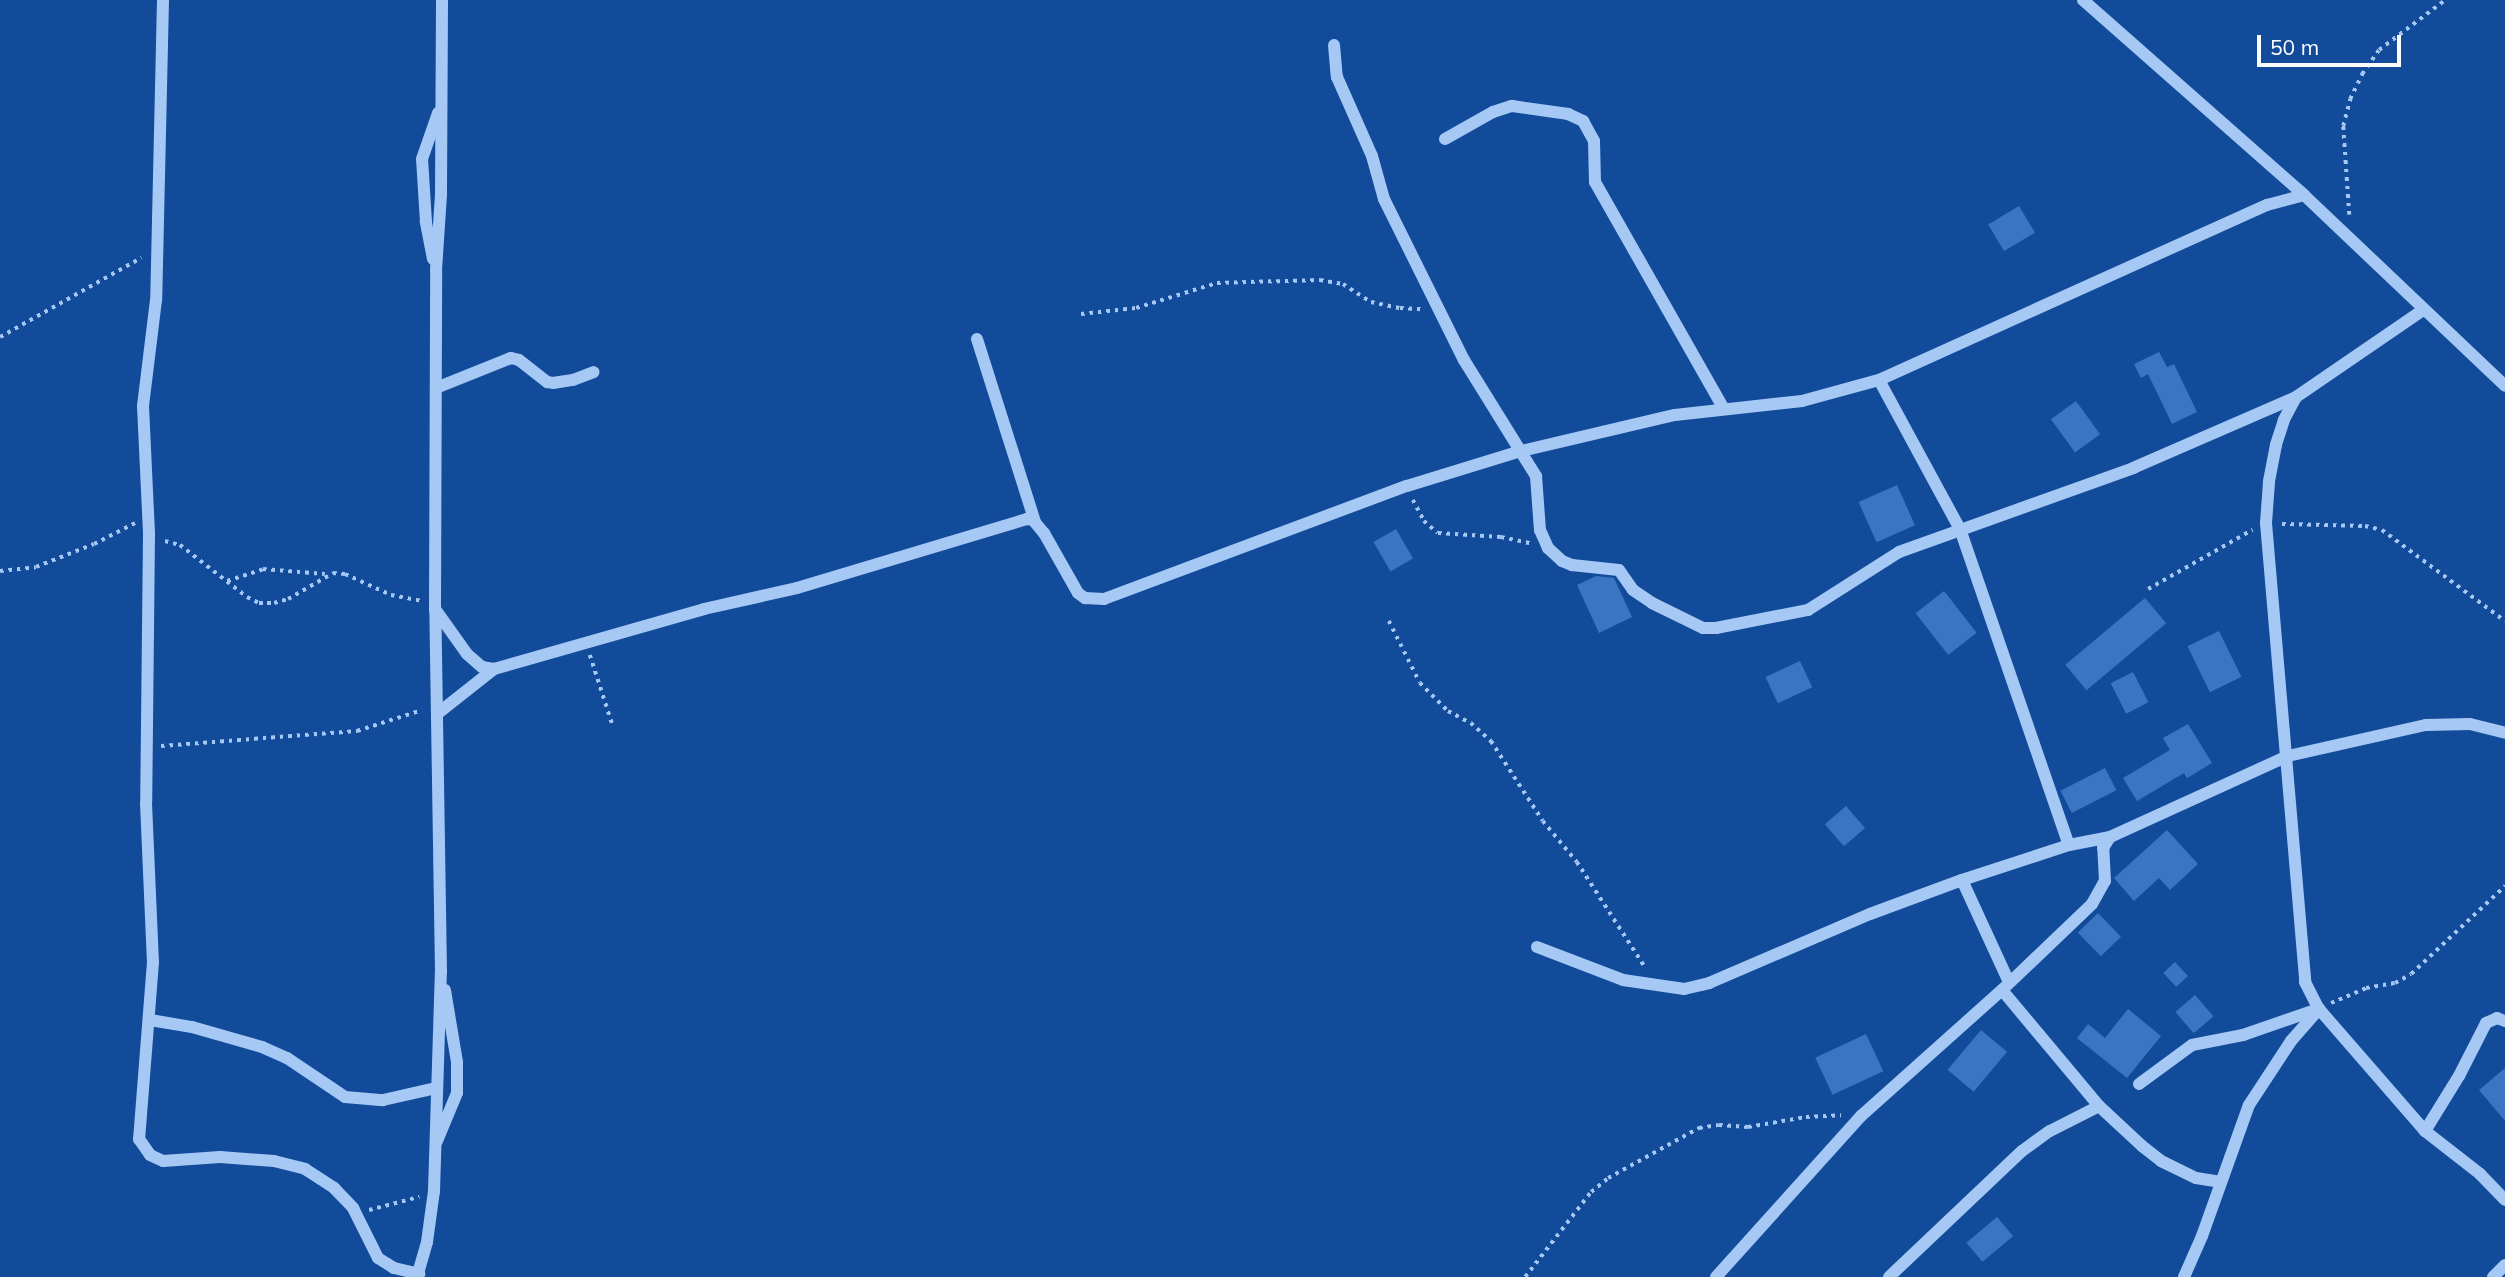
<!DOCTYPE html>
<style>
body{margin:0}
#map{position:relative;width:2505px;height:1277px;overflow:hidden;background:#124b9a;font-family:Mulish,sans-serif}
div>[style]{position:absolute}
.building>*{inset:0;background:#3b75c1;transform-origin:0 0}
.path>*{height:3.5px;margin-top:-1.75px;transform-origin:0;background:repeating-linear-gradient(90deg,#a6c8f4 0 3.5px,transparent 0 8.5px)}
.minor>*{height:12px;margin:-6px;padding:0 6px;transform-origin:6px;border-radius:6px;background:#a6c8f4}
span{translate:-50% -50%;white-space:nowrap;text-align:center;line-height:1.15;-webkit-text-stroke:5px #124b9a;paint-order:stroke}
.scale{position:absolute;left:2257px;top:35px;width:144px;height:32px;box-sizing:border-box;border:4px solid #fff;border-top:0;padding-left:9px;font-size:21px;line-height:24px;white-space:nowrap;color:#fff;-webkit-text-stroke:5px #124b9a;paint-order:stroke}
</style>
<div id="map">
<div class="building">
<div style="left:2019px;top:206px;width:31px;height:36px;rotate:59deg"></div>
<div style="clip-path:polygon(2159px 352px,2167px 367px,2174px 364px,2197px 412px,2172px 424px,2148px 374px,2141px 378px,2134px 364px)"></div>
<div style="left:2076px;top:401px;width:41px;height:31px;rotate:54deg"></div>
<div style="left:1897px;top:485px;width:44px;height:42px;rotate:66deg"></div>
<div style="left:1396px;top:529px;width:34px;height:26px;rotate:60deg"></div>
<div style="clip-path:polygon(1596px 576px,1614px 578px,1632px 617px,1599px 633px,1577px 585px)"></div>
<div style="left:1944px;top:591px;width:53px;height:36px;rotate:52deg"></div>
<div style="left:2145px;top:598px;width:33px;height:104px;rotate:50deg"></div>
<div style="left:2219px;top:631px;width:51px;height:35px;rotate:64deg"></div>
<div style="left:1800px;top:661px;width:29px;height:38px;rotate:65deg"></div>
<div style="left:2133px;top:672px;width:34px;height:25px;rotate:63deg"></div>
<div style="clip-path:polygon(2188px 724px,2212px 763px,2187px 778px,2184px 773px,2137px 801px,2123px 778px,2170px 750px,2163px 738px)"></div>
<div style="left:2105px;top:768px;width:25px;height:50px;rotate:63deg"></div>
<div style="left:1846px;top:806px;width:29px;height:28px;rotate:49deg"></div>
<div style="clip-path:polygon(2167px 830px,2198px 864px,2170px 890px,2159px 878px,2134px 901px,2114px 878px)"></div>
<div style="left:2098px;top:913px;width:33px;height:28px;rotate:46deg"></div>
<div style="left:2175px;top:962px;width:19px;height:16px;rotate:47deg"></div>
<div style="left:2195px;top:995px;width:28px;height:26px;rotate:49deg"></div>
<div style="clip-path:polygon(2128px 1009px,2161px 1036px,2127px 1078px,2077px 1038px,2088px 1024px,2105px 1038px)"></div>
<div style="left:1981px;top:1030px;width:34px;height:52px;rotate:40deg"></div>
<div style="left:1866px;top:1034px;width:41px;height:56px;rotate:65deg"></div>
<div style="clip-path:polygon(2505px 1068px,2505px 1121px,2479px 1090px)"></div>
<div style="left:1997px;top:1217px;width:25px;height:40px;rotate:50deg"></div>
</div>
<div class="path">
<div style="left:2349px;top:215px;width:89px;rotate:-93.9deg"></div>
<div style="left:2343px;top:126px;width:28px;rotate:-75deg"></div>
<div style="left:2350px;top:99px;width:28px;rotate:-64deg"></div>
<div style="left:2362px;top:74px;width:29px;rotate:-55deg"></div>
<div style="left:2379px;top:50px;width:83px;rotate:-37.1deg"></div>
<div style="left:1081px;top:314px;width:55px;rotate:-6.2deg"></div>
<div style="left:1136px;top:308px;width:85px;rotate:-17.2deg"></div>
<div style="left:1217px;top:283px;width:103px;rotate:-1.7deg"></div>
<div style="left:1320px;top:280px;width:23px;rotate:10deg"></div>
<div style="left:1343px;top:284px;width:33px;rotate:33deg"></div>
<div style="left:1371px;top:302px;width:30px;rotate:12deg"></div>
<div style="left:1400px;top:308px;width:22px;rotate:3deg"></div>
<div style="left:0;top:337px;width:162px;rotate:-29.3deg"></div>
<div style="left:1413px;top:500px;width:24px;rotate:62deg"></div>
<div style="left:1424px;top:521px;width:18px;rotate:41deg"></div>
<div style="left:1438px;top:533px;width:63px;rotate:3.6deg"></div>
<div style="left:1501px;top:537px;width:30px;rotate:12deg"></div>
<div style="left:2282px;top:524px;width:83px;rotate:1.4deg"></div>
<div style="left:2365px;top:526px;width:17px;rotate:13deg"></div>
<div style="left:2382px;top:530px;width:153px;rotate:36.5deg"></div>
<div style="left:165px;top:541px;width:16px;rotate:15deg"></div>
<div style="left:180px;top:545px;width:85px;rotate:37.8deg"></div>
<div style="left:247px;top:597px;width:13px;rotate:27deg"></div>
<div style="left:259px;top:603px;width:15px"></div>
<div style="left:274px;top:603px;width:15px;rotate:-16deg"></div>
<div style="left:288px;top:599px;width:52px;rotate:-30deg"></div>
<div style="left:333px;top:573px;width:12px;rotate:5deg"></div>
<div style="left:345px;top:574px;width:51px;rotate:24.5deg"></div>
<div style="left:391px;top:595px;width:31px;rotate:11deg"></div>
<div style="left:0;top:571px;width:36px;rotate:-6deg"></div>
<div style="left:36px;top:567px;width:62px;rotate:-21.6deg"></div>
<div style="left:94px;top:544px;width:46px;rotate:-27.1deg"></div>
<div style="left:227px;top:581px;width:38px;rotate:-18deg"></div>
<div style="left:263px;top:569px;width:62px;rotate:4.6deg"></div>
<div style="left:2148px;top:589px;width:120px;rotate:-29.6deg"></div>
<div style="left:1389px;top:621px;width:69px;rotate:63.4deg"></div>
<div style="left:1420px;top:683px;width:40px;rotate:45deg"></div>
<div style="left:1448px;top:711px;width:26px;rotate:28deg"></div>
<div style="left:1471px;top:723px;width:27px;rotate:42deg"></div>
<div style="left:1491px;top:741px;width:95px;rotate:57deg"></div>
<div style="left:1543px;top:821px;width:53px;rotate:50.3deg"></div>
<div style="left:1577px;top:862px;width:125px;rotate:57.1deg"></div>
<div style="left:590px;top:655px;width:75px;rotate:72.1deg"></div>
<div style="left:161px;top:746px;width:197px;rotate:-4.4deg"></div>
<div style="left:357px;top:731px;width:68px;rotate:-17.9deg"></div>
<div style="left:2331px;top:1003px;width:38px;rotate:-23deg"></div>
<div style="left:2366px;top:988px;width:29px;rotate:-10deg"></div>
<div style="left:2395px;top:983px;width:18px;rotate:-29deg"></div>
<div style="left:2411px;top:974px;width:129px;rotate:-43.1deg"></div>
<div style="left:369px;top:1210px;width:52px;rotate:-14.6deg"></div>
<div style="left:1525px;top:1277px;width:108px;rotate:-52.2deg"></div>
<div style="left:1591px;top:1192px;width:22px;rotate:-39deg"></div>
<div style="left:1608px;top:1178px;width:104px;rotate:-28.8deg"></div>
<div style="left:1699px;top:1128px;width:20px;rotate:-9deg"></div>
<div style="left:1719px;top:1125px;width:29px;rotate:4deg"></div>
<div style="left:1748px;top:1127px;width:59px;rotate:-9.8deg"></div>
<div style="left:1806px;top:1117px;width:35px;rotate:-3deg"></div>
</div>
<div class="minor">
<div style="left:163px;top:0;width:300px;rotate:91.3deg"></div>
<div style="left:156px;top:300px;width:107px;rotate:97deg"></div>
<div style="left:143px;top:406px;width:128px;rotate:87.3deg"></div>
<div style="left:149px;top:534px;width:269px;rotate:90.6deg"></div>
<div style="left:146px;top:803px;width:159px;rotate:87.5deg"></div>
<div style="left:153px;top:962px;width:178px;rotate:94.5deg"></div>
<div style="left:139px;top:1139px;width:19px;rotate:55deg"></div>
<div style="left:150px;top:1155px;width:14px;rotate:25deg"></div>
<div style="left:163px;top:1161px;width:57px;rotate:-4deg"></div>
<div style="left:220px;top:1157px;width:54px;rotate:4.2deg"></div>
<div style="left:274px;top:1161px;width:32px;rotate:14deg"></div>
<div style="left:305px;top:1169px;width:35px;rotate:33deg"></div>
<div style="left:334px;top:1188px;width:28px;rotate:46deg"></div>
<div style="left:353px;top:1208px;width:56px;rotate:63.4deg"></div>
<div style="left:378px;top:1258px;width:19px;rotate:32deg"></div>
<div style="left:394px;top:1268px;width:26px;rotate:13deg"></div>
<div style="left:2083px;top:0;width:295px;rotate:41.4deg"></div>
<div style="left:2304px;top:195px;width:277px;rotate:43.5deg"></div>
<div style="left:1334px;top:45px;width:32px;rotate:85deg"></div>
<div style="left:1337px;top:77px;width:86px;rotate:66.1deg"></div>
<div style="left:1372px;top:156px;width:45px;rotate:74.4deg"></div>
<div style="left:1384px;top:199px;width:180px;rotate:63.6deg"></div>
<div style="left:1464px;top:360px;width:137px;rotate:58.2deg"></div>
<div style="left:1536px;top:476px;width:54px;rotate:85.8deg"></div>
<div style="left:1540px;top:530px;width:20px;rotate:66deg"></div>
<div style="left:1548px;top:548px;width:19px;rotate:43deg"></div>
<div style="left:1562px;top:561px;width:11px;rotate:22deg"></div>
<div style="left:1572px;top:565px;width:47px;rotate:6.1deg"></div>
<div style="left:1619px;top:570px;width:24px;rotate:55deg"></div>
<div style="left:1633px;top:590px;width:23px;rotate:34deg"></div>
<div style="left:1652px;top:603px;width:57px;rotate:26.1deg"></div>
<div style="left:1703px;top:628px;width:13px"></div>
<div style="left:1716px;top:628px;width:94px;rotate:-11.1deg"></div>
<div style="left:1808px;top:610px;width:108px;rotate:-32.5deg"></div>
<div style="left:1899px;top:552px;width:249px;rotate:-19.7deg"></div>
<div style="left:2133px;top:468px;width:178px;rotate:-23.5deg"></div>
<div style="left:2296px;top:397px;width:154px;rotate:-34.4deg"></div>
<div style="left:1445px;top:139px;width:55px;rotate:-29.4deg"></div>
<div style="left:1493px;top:112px;width:20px;rotate:-18deg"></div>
<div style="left:1512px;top:106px;width:57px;rotate:8.1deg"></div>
<div style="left:1568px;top:114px;width:17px;rotate:25deg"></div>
<div style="left:1583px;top:121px;width:23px;rotate:61deg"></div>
<div style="left:1594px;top:141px;width:41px;rotate:88.6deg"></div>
<div style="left:1595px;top:182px;width:261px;rotate:60.4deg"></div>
<div style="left:433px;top:259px;width:38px;rotate:-101deg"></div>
<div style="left:426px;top:222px;width:63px;rotate:-93.6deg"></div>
<div style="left:422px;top:159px;width:49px;rotate:-70.8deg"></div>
<div style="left:977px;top:339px;width:192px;rotate:72.4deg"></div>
<div style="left:1879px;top:380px;width:170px;rotate:61.5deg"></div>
<div style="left:1960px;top:529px;width:334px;rotate:71deg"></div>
<div style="left:436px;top:388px;width:81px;rotate:-21.8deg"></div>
<div style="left:511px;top:358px;width:8px;rotate:14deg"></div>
<div style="left:519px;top:360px;width:36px;rotate:38deg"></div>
<div style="left:547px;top:382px;width:6px;rotate:9deg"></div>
<div style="left:553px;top:383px;width:20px;rotate:-9deg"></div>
<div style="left:573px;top:380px;width:22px;rotate:-21deg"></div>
<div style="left:2296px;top:397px;width:26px;rotate:118deg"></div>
<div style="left:2284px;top:420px;width:26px;rotate:108deg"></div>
<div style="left:2276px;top:445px;width:38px;rotate:101deg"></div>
<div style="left:2269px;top:482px;width:41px;rotate:94.2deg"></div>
<div style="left:2266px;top:523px;width:461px;rotate:85.1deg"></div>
<div style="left:2305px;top:982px;width:30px;rotate:63deg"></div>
<div style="left:2319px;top:1009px;width:162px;rotate:49deg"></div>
<div style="left:2425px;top:1131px;width:70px;rotate:38deg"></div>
<div style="left:2480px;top:1174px;width:36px;rotate:46deg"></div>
<div style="left:435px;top:609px;width:55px;rotate:54.6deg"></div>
<div style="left:467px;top:654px;width:20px;rotate:41deg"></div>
<div style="left:482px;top:667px;width:12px;rotate:9deg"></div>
<div style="left:494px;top:669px;width:218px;rotate:-15.9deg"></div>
<div style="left:704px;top:609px;width:95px;rotate:-12.7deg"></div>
<div style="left:797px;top:588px;width:240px;rotate:-16.7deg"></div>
<div style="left:1027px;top:519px;width:6px;rotate:9deg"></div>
<div style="left:1033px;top:520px;width:17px;rotate:50deg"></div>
<div style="left:1044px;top:533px;width:69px;rotate:60.5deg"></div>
<div style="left:1078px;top:593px;width:9px;rotate:36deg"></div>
<div style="left:1085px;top:598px;width:19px;rotate:3deg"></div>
<div style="left:1104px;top:599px;width:323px;rotate:-20.5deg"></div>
<div style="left:1407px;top:486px;width:119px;rotate:-17.1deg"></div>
<div style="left:1521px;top:451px;width:158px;rotate:-13.2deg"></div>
<div style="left:1675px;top:415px;width:128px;rotate:-6.3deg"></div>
<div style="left:1802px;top:401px;width:80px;rotate:-15.3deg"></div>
<div style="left:1879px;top:380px;width:426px;rotate:-24.3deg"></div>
<div style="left:2267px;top:205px;width:38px;rotate:-15deg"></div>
<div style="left:437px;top:714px;width:73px;rotate:-38.3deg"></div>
<div style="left:1962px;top:880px;width:112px;rotate:65.3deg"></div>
<div style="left:1537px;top:947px;width:92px;rotate:21deg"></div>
<div style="left:1623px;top:980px;width:62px;rotate:8.4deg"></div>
<div style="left:1684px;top:989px;width:26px;rotate:-13deg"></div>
<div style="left:1709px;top:983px;width:175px;rotate:-23.2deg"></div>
<div style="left:1870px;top:914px;width:98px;rotate:-20.3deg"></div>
<div style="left:1962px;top:880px;width:113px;rotate:-18.1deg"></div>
<div style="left:2069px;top:845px;width:42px;rotate:-11deg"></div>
<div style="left:2002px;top:990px;width:151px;rotate:50.1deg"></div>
<div style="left:2099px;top:1106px;width:59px;rotate:42.9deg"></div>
<div style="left:2142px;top:1146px;width:24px;rotate:38deg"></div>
<div style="left:2161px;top:1161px;width:39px;rotate:26deg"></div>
<div style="left:2196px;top:1178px;width:24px;rotate:9deg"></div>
<div style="left:150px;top:1020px;width:43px;rotate:9.5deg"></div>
<div style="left:192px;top:1027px;width:73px;rotate:15.9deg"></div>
<div style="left:262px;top:1047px;width:27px;rotate:24deg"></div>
<div style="left:287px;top:1058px;width:70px;rotate:33.9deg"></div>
<div style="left:345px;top:1097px;width:38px;rotate:5deg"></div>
<div style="left:383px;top:1100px;width:54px;rotate:-12.8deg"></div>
<div style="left:2139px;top:1084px;width:66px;rotate:-36.3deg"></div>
<div style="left:2192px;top:1045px;width:52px;rotate:-11.1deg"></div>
<div style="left:2243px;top:1035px;width:76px;rotate:-19.1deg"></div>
<div style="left:2425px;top:1131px;width:65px;rotate:-58.3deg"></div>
<div style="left:2459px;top:1076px;width:59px;rotate:-63deg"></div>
<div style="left:2486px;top:1023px;width:12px;rotate:-24deg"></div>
<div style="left:2497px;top:1018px;width:9px;rotate:21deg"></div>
<div style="left:437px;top:1141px;width:52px;rotate:-67.4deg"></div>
<div style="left:457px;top:1093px;width:31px;rotate:-90deg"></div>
<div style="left:457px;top:1062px;width:73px;rotate:-99.5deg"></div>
<div style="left:417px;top:1277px;width:36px;rotate:-74deg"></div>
<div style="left:427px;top:1242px;width:51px;rotate:-82.2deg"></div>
<div style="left:434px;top:1191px;width:219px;rotate:-88.2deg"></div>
<div style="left:441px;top:972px;width:363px;rotate:-90.9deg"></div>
<div style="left:435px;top:609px;width:339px;rotate:-89.8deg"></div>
<div style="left:436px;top:270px;width:76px;rotate:-86.2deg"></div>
<div style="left:441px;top:194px;width:194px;rotate:-89.7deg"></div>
<div style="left:1716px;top:1277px;width:217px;rotate:-48deg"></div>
<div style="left:1861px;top:1116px;width:189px;rotate:-41.8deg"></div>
<div style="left:2002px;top:990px;width:124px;rotate:-43.7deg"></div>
<div style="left:2092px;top:904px;width:26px;rotate:-61deg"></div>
<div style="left:2105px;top:881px;width:33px;rotate:-93deg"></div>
<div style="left:2103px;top:848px;width:13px;rotate:-58deg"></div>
<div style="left:2110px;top:837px;width:196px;rotate:-24.5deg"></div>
<div style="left:2288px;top:756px;width:141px;rotate:-12.7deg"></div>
<div style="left:2426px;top:725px;width:44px;rotate:-1.3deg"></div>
<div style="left:2470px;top:724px;width:36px;rotate:14deg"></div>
<div style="left:1889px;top:1277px;width:183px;rotate:-43.5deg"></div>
<div style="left:2022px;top:1151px;width:34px;rotate:-36deg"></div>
<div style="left:2050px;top:1131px;width:55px;rotate:-27deg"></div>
<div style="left:2184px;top:1277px;width:45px;rotate:-66.3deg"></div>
<div style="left:2202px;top:1236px;width:139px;rotate:-70.3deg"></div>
<div style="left:2249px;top:1105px;width:77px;rotate:-56.7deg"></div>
<div style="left:2291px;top:1041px;width:43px;rotate:-48.8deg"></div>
<div style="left:2493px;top:1277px;width:17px;rotate:-45deg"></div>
</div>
<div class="scale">50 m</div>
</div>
